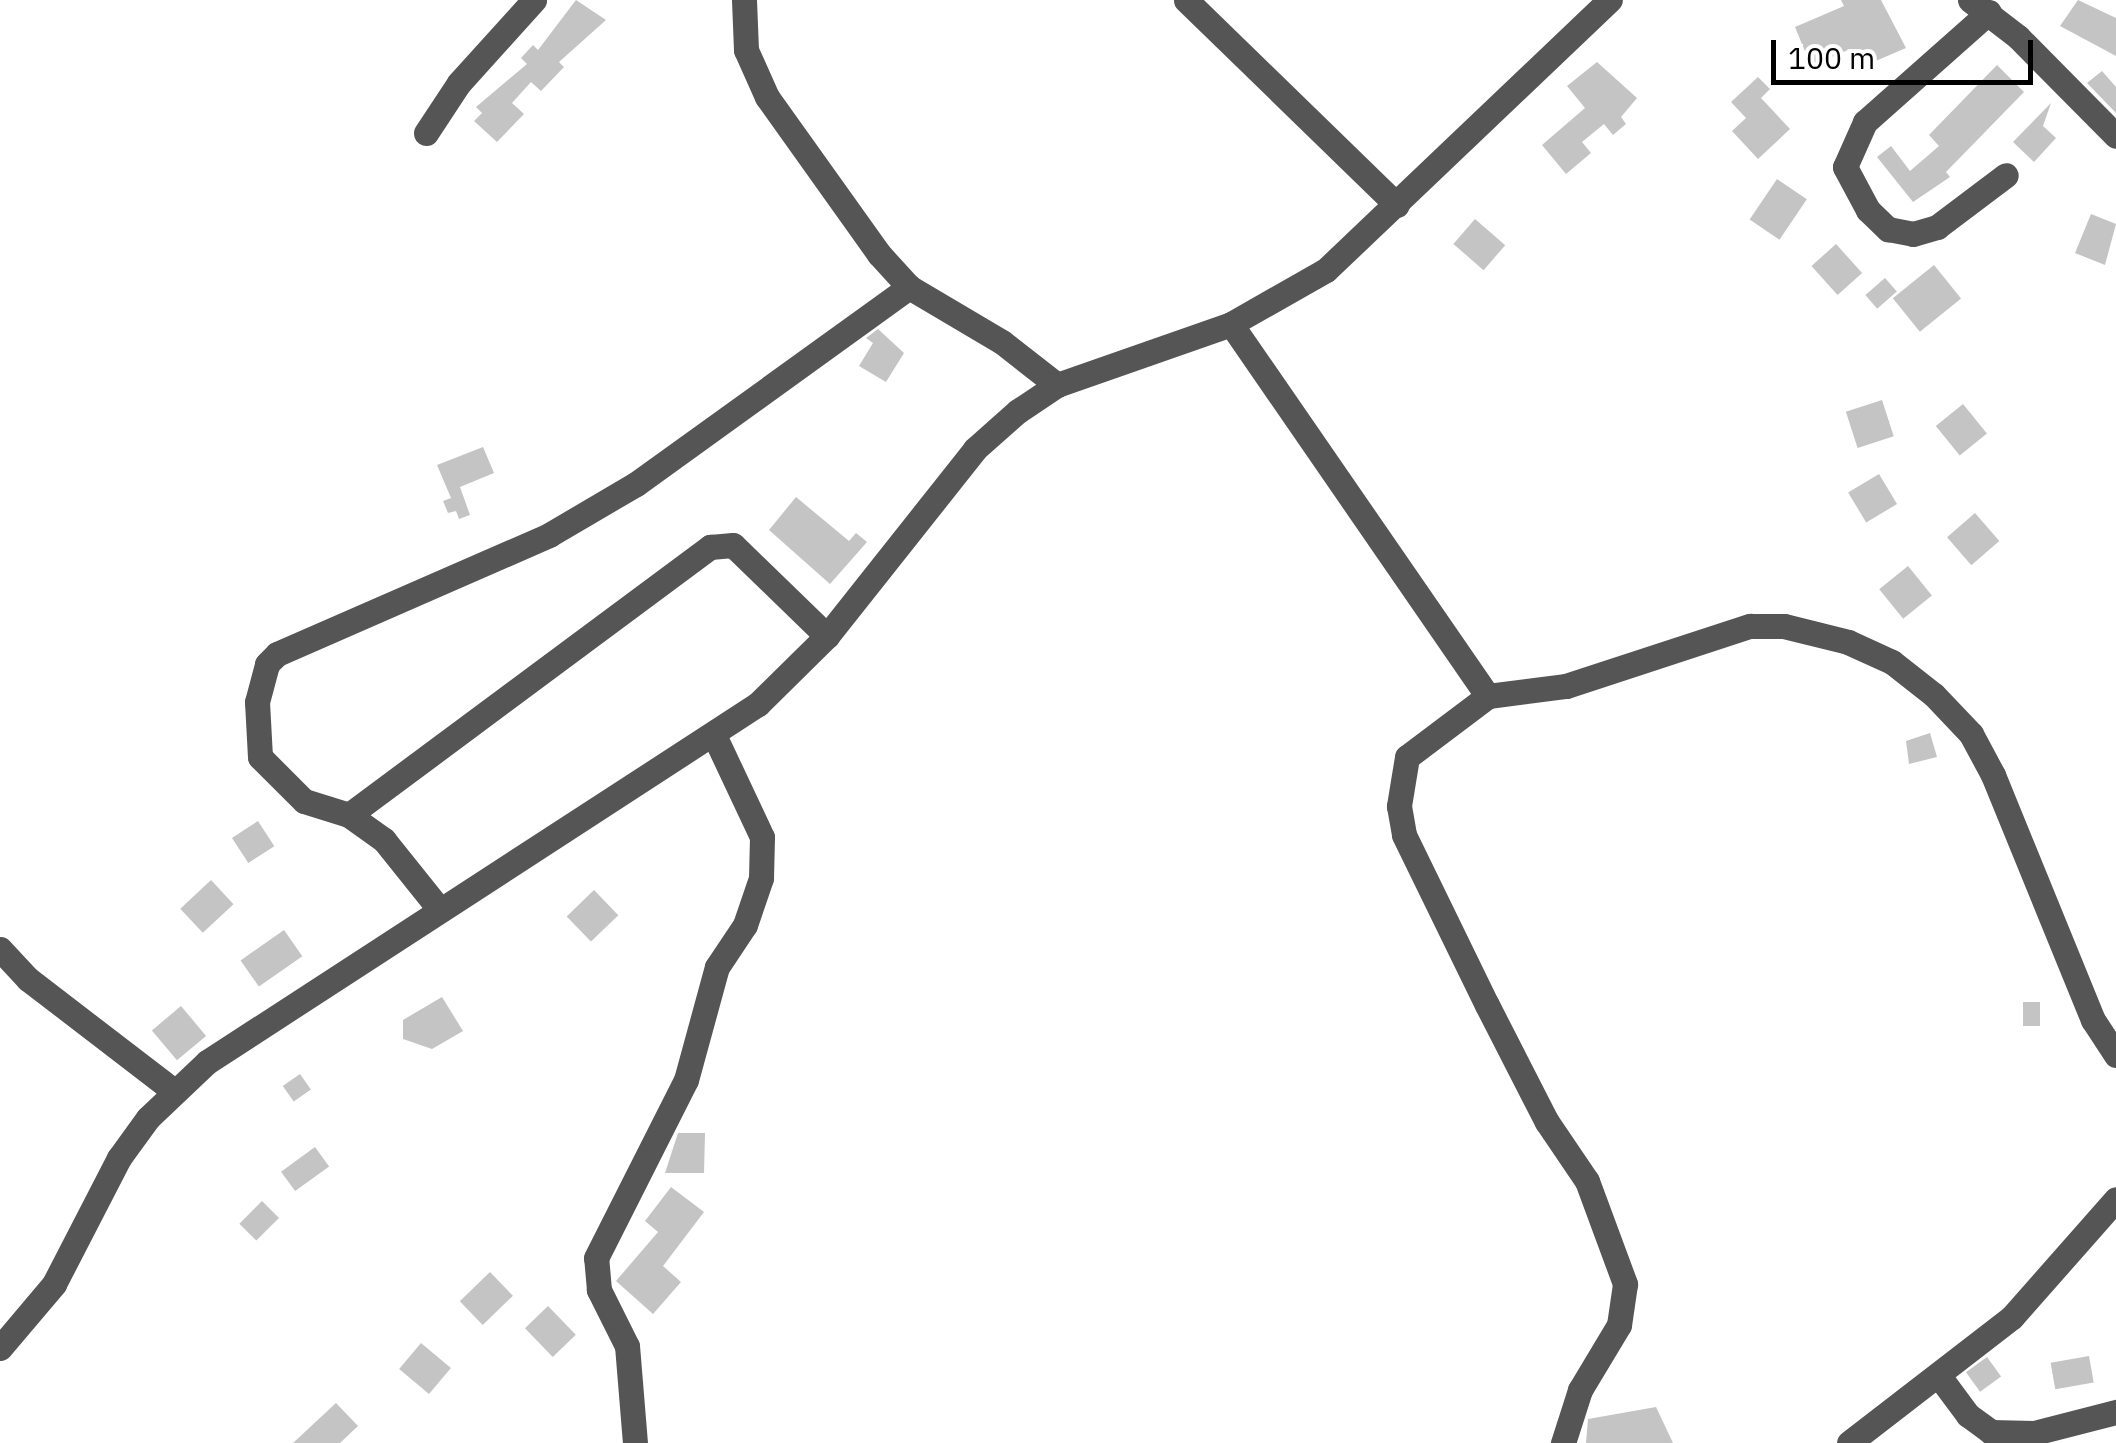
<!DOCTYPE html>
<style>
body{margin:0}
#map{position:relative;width:2116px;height:1443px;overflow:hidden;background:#fff;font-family:"IBM Plex Sans",sans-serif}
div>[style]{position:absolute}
.building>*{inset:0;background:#c4c4c4;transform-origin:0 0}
.minor>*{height:25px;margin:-12.5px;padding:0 12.5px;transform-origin:12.5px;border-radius:12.5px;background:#555}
span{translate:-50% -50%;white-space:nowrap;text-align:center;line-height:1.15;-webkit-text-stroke:10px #fff;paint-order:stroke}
.scale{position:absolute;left:1771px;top:40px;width:262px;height:45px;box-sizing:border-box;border:5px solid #000;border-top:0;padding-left:12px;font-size:30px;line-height:35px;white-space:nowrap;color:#000;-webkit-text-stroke:8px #fff;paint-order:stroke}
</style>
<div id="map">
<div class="building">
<div style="clip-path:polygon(576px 0,606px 20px,559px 62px,564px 67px,541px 91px,531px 82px,512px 103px,524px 114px,497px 142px,474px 121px,482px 113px,476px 107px,527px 64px,521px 58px,533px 45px,538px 50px)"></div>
<div style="clip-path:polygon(1841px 0,1881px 0,1906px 48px,1871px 63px,1867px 52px,1851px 58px,1848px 50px,1811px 66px,1795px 27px,1844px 6px)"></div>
<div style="clip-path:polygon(2078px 0,2116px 18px,2116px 56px,2060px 26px)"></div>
<div style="clip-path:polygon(1597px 62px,1637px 98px,1621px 117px,1626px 124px,1613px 135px,1604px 124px,1582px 142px,1591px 153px,1566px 174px,1542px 145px,1585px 108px,1567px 86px)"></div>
<div style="clip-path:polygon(1997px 65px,2024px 92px,1946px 172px,1950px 177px,1913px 202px,1877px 157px,1891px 146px,1910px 171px,1939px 146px,1929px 135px)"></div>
<div style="clip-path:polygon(2102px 71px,2116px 87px,2116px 113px,2087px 83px)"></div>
<div style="clip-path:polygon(1758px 77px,1770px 89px,1761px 98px,1790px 129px,1758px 159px,1732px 131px,1746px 118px,1731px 102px)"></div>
<div style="clip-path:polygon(2051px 103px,2043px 126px,2056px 138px,2034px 162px,2013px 142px)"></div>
<div style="left:1777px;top:179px;width:36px;height:49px;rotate:34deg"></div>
<div style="clip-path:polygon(2091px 214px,2116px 224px,2105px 265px,2075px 253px)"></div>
<div style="left:1475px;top:219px;width:40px;height:33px;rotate:41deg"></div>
<div style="left:1836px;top:244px;width:39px;height:33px;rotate:48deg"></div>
<div style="left:1934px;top:265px;width:43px;height:53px;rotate:51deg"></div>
<div style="left:1885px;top:278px;width:18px;height:26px;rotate:49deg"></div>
<div style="clip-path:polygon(878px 329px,904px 353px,886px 382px,859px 366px,873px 343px,866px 338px)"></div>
<div style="left:1882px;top:400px;width:38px;height:38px;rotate:72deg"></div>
<div style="left:1963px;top:404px;width:38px;height:35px;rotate:51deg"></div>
<div style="clip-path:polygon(483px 447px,494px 473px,460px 487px,470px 515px,459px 519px,456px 511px,448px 513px,443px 501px,451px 498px,437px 465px)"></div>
<div style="left:1879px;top:474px;width:35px;height:36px;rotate:59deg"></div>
<div style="clip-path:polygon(796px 497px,849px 541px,856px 533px,867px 542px,830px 584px,769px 530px)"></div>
<div style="left:1975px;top:513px;width:37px;height:37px;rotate:49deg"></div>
<div style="left:1908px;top:566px;width:38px;height:37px;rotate:51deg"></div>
<div style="clip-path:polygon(1930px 733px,1937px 757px,1909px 764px,1906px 741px)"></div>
<div style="left:258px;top:821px;width:30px;height:31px;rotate:57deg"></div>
<div style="left:211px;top:880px;width:33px;height:42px;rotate:47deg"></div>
<div style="left:594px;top:890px;width:35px;height:38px;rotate:46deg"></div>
<div style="left:284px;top:930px;width:32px;height:53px;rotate:55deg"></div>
<div style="clip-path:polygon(442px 997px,463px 1031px,432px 1049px,403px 1039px,403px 1020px)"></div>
<div style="left:2023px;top:1002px;width:17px;height:24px"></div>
<div style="left:181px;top:1006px;width:39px;height:38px;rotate:50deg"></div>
<div style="left:300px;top:1074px;width:19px;height:21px;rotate:55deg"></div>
<div style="clip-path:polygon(678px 1133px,705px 1133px,704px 1173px,665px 1173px)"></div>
<div style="left:315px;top:1147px;width:24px;height:42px;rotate:54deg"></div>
<div style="clip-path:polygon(671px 1187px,704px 1212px,663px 1266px,681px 1282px,653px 1314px,616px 1281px,658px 1232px,645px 1221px)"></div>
<div style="left:262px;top:1201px;width:24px;height:32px;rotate:45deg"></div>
<div style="left:490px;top:1272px;width:33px;height:42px;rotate:46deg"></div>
<div style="left:548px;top:1306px;width:40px;height:32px;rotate:46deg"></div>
<div style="left:421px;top:1343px;width:39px;height:34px;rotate:40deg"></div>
<div style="left:2089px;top:1356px;width:27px;height:39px;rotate:80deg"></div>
<div style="left:1987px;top:1357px;width:24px;height:26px;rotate:54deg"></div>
<div style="clip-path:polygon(336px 1403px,358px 1426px,340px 1443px,293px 1443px)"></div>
<div style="clip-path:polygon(1656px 1407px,1673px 1443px,1586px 1443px,1588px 1419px)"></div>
</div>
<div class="minor">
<div style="left:744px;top:0;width:50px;rotate:87.7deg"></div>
<div style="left:746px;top:50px;width:51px;rotate:65.9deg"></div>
<div style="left:767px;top:97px;width:193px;rotate:54.5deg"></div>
<div style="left:879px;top:254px;width:45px;rotate:47.7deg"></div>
<div style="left:909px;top:287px;width:108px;rotate:30.6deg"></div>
<div style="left:1002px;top:342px;width:70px;rotate:38deg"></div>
<div style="left:1186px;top:0;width:294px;rotate:44.2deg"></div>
<div style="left:1970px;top:0;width:61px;rotate:37.6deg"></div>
<div style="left:2018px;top:37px;width:139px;rotate:45.3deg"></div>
<div style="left:1989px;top:12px;width:166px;rotate:138.4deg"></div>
<div style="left:1865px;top:122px;width:49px;rotate:114deg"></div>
<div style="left:1845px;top:167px;width:49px;rotate:61.9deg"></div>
<div style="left:1868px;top:210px;width:28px;rotate:44deg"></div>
<div style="left:1888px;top:229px;width:25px;rotate:11deg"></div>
<div style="left:1913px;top:234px;width:25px;rotate:-16deg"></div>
<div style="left:1937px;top:227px;width:86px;rotate:-37deg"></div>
<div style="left:426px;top:133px;width:60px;rotate:-56.6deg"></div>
<div style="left:459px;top:83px;width:112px;rotate:-47.9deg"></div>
<div style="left:1231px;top:324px;width:452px;rotate:55.4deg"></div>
<div style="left:1488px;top:696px;width:79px;rotate:-7.3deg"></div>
<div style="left:1566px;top:686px;width:194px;rotate:-18.1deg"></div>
<div style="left:1750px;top:626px;width:34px"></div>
<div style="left:1784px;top:626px;width:66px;rotate:14deg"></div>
<div style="left:1848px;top:642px;width:48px;rotate:24.4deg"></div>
<div style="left:1892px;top:662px;width:53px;rotate:38.2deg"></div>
<div style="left:1934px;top:695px;width:54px;rotate:46.5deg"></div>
<div style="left:1971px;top:734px;width:47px;rotate:61.8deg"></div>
<div style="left:1993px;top:775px;width:265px;rotate:67.8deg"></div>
<div style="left:2093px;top:1020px;width:42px;rotate:56.7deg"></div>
<div style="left:1488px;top:696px;width:101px;rotate:143deg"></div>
<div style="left:1407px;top:757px;width:50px;rotate:99.3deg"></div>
<div style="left:1399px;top:806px;width:29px;rotate:80deg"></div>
<div style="left:1404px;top:835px;width:189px;rotate:64deg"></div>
<div style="left:1487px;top:1005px;width:131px;rotate:62.9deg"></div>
<div style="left:1547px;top:1122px;width:71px;rotate:55.9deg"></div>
<div style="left:1587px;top:1181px;width:110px;rotate:69.7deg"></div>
<div style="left:1625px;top:1284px;width:41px;rotate:98.3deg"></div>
<div style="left:1619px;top:1325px;width:76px;rotate:121deg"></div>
<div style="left:1580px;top:1390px;width:56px;rotate:107.8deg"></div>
<div style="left:349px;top:815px;width:450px;rotate:-36.6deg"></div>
<div style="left:710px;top:547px;width:23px;rotate:-5deg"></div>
<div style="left:733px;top:545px;width:131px;rotate:44.1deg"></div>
<div style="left:440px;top:910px;width:90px;rotate:-128.7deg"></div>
<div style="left:384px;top:840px;width:43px;rotate:-144.5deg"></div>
<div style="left:349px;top:815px;width:47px;rotate:-162.7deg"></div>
<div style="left:304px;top:801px;width:62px;rotate:-135deg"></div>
<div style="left:260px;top:757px;width:55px;rotate:-93.1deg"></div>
<div style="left:257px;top:702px;width:39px;rotate:-75deg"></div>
<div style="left:267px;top:664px;width:14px;rotate:-45deg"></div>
<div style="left:277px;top:654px;width:297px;rotate:-23.6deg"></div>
<div style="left:549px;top:535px;width:101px;rotate:-30.4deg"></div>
<div style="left:636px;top:484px;width:337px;rotate:-35.8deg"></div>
<div style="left:0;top:949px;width:41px;rotate:47deg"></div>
<div style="left:28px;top:979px;width:184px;rotate:37.5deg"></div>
<div style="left:0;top:1348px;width:84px;rotate:-49.8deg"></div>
<div style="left:54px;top:1284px;width:142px;rotate:-62.7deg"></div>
<div style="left:119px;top:1158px;width:49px;rotate:-54.1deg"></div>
<div style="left:148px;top:1118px;width:81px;rotate:-43.5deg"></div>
<div style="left:207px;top:1062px;width:657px;rotate:-33.01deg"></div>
<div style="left:758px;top:704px;width:97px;rotate:-44.6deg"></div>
<div style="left:827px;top:636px;width:238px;rotate:-51.6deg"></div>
<div style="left:975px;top:449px;width:57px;rotate:-41.5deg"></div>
<div style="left:1018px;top:411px;width:47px;rotate:-33.7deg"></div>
<div style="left:1057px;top:385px;width:184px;rotate:-19.3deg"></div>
<div style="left:1231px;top:324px;width:109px;rotate:-29.6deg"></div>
<div style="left:1326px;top:270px;width:392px;rotate:-43.6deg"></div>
<div style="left:1939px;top:1376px;width:49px;rotate:53.4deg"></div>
<div style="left:1968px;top:1415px;width:29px;rotate:36deg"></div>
<div style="left:1991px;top:1432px;width:43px;rotate:1.3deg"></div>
<div style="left:2034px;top:1433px;width:85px;rotate:-14.4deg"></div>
<div style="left:635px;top:1443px;width:97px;rotate:-94.7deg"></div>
<div style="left:627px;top:1346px;width:63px;rotate:-116.6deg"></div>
<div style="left:599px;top:1290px;width:32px;rotate:-95deg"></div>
<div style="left:596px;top:1258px;width:199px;rotate:-63.2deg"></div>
<div style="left:686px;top:1080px;width:117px;rotate:-74.7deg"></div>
<div style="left:717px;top:967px;width:50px;rotate:-56.3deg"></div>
<div style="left:745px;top:925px;width:50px;rotate:-71.2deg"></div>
<div style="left:761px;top:878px;width:41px;rotate:-88.6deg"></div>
<div style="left:762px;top:837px;width:113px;rotate:-115.2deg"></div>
<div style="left:1849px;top:1443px;width:206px;rotate:-37.7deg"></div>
<div style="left:2012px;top:1317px;width:157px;rotate:-48.6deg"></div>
</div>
<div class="scale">100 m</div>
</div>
